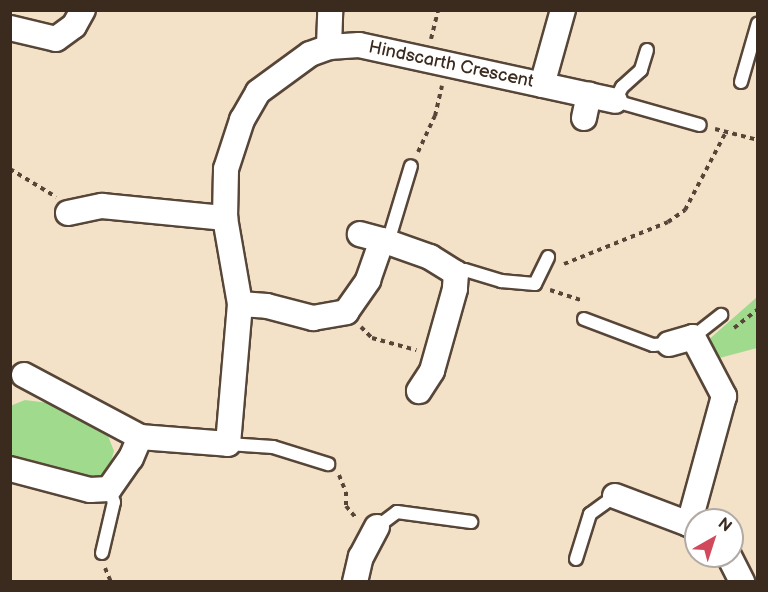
<!DOCTYPE html>
<style>
body{margin:0}
#map{position:relative;width:768px;height:592px;overflow:hidden;background:#f4e2c8;font-family:"Balsamiq Sans",sans-serif}
div>[style]{position:absolute}
.green>*{inset:0;background:#a0da8d}
.path>*{height:4px;margin-top:-2px;transform-origin:0;background:repeating-linear-gradient(90deg,#574638 0 4.5px,transparent 0 9px)}
.roads{filter:drop-shadow(2px 0 #574638) drop-shadow(-2px 0 #574638) drop-shadow(0 2px #574638) drop-shadow(0 -2px #574638)}
.lane>*{height:12px;margin:-6px;padding:0 6px;transform-origin:6px;border-radius:6px;background:#fff}
.street>*{height:24px;margin:-12px;padding:0 12px;transform-origin:12px;border-radius:12px;background:#fff}
span{translate:-50% -50%;white-space:nowrap;text-align:center;line-height:1.15;-webkit-text-stroke:5px #fff;paint-order:stroke}
.street-label{font-size:18px;color:#3b2a1e}
.frame{position:absolute;inset:0;border:12px solid #3b2a1e;pointer-events:none}
.north{position:absolute;left:684px;top:508px;width:60px;height:60px;box-sizing:border-box;background:#fff;border:2px solid #b1aaa5;border-radius:50%;rotate:39deg;font-size:16px;font-weight:700;line-height:24px;text-align:center;color:#3b2a1e}
.north::after{content:'';display:block;margin:auto;width:21px;height:27px;background:#d1495b;clip-path:polygon(50% 0,100% 100%,50% 72%,0 100%)}
</style>
<div id="map">
<div class="green">
<div style="clip-path:polygon(757px 297px,757px 348px,712px 360px,706px 342px)"></div>
<div style="clip-path:polygon(25px 400px,56px 404px,106px 431px,114px 451px,108px 472px,94px 482px,11px 462px,10px 406px)"></div>
</div>
<div class="path">
<div style="left:431px;top:39px;width:30px;rotate:-76deg"></div>
<div style="left:715px;top:129px;width:44px;rotate:14.3deg"></div>
<div style="left:418px;top:152px;width:40px;rotate:-65deg"></div>
<div style="left:435px;top:116px;width:31px;rotate:-77deg"></div>
<div style="left:10px;top:169px;width:54px;rotate:31.3deg"></div>
<div style="left:564px;top:264px;width:112px;rotate:-22deg"></div>
<div style="left:668px;top:222px;width:21px;rotate:-35deg"></div>
<div style="left:685px;top:210px;width:88px;rotate:-62.3deg"></div>
<div style="left:550px;top:290px;width:35px;rotate:18deg"></div>
<div style="left:361px;top:327px;width:16px;rotate:45deg"></div>
<div style="left:372px;top:338px;width:46px;rotate:15.3deg"></div>
<div style="left:734px;top:328px;width:31px;rotate:-38deg"></div>
<div style="left:339px;top:475px;width:18px;rotate:68deg"></div>
<div style="left:346px;top:492px;width:14px;rotate:90deg"></div>
<div style="left:346px;top:506px;width:16px;rotate:50deg"></div>
<div style="left:105px;top:568px;width:15px;rotate:67deg"></div>
</div>
<div class="roads">
<div class="lane">
<div style="left:647px;top:50px;width:21px;rotate:107deg"></div>
<div style="left:641px;top:70px;width:25px;rotate:138deg"></div>
<div style="left:622px;top:87px;width:16px;rotate:117deg"></div>
<div style="left:615px;top:101px;width:88px;rotate:15.8deg"></div>
<div style="left:741px;top:82px;width:61px;rotate:-73.9deg"></div>
<div style="left:388px;top:242px;width:79px;rotate:-73.2deg"></div>
<div style="left:456px;top:273px;width:9px;rotate:-18deg"></div>
<div style="left:465px;top:270px;width:38px;rotate:17deg"></div>
<div style="left:501px;top:281px;width:34px;rotate:5deg"></div>
<div style="left:535px;top:284px;width:30px;rotate:-64deg"></div>
<div style="left:584px;top:319px;width:74px;rotate:20.6deg"></div>
<div style="left:653px;top:345px;width:16px;rotate:-4deg"></div>
<div style="left:693px;top:337px;width:36px;rotate:-38deg"></div>
<div style="left:228px;top:444px;width:45px;rotate:3.8deg"></div>
<div style="left:273px;top:447px;width:58px;rotate:17.2deg"></div>
<div style="left:377px;top:527px;width:25px;rotate:-37deg"></div>
<div style="left:397px;top:512px;width:75px;rotate:7.7deg"></div>
<div style="left:102px;top:553px;width:52px;rotate:-76.8deg"></div>
<div style="left:114px;top:502px;width:14px;rotate:-111deg"></div>
<div style="left:576px;top:559px;width:47px;rotate:-72.7deg"></div>
<div style="left:590px;top:514px;width:31px;rotate:-36deg"></div>
</div>
<div class="street">
<div style="left:10px;top:28px;width:47px;rotate:13.4deg"></div>
<div style="left:56px;top:39px;width:22px;rotate:-36deg"></div>
<div style="left:74px;top:26px;width:18px;rotate:-61deg"></div>
<div style="left:329px;top:47px;width:37px;rotate:-88deg"></div>
<div style="left:542px;top:85px;width:78px;rotate:-74.4deg"></div>
<div style="left:584px;top:118px;width:24px;rotate:-78deg"></div>
<div style="left:68px;top:213px;width:35px;rotate:-12deg"></div>
<div style="left:102px;top:206px;width:124px;rotate:5.6deg"></div>
<div style="left:382px;top:240px;width:51px;rotate:19.5deg"></div>
<div style="left:430px;top:257px;width:31px;rotate:32deg"></div>
<div style="left:456px;top:273px;width:16px;rotate:94deg"></div>
<div style="left:455px;top:289px;width:85px;rotate:105.7deg"></div>
<div style="left:432px;top:371px;width:24px;rotate:123deg"></div>
<div style="left:240px;top:304px;width:27px;rotate:4deg"></div>
<div style="left:267px;top:306px;width:48px;rotate:14.6deg"></div>
<div style="left:313px;top:318px;width:34px;rotate:-10deg"></div>
<div style="left:346px;top:312px;width:39px;rotate:-55deg"></div>
<div style="left:368px;top:280px;width:42px;rotate:-70.7deg"></div>
<div style="left:382px;top:240px;width:23px;rotate:-165deg"></div>
<div style="left:669px;top:344px;width:25px;rotate:-16deg"></div>
<div style="left:693px;top:337px;width:67px;rotate:62.3deg"></div>
<div style="left:724px;top:396px;width:133px;rotate:105.3deg"></div>
<div style="left:689px;top:524px;width:8px;rotate:23deg"></div>
<div style="left:24px;top:375px;width:132px;rotate:28.1deg"></div>
<div style="left:140px;top:437px;width:88px;rotate:4.5deg"></div>
<div style="left:228px;top:444px;width:141px;rotate:-85.1deg"></div>
<div style="left:240px;top:304px;width:87px;rotate:-99.9deg"></div>
<div style="left:225px;top:218px;width:49px;rotate:-88.8deg"></div>
<div style="left:226px;top:169px;width:52px;rotate:-71.9deg"></div>
<div style="left:242px;top:120px;width:32px;rotate:-60deg"></div>
<div style="left:258px;top:92px;width:64px;rotate:-36.2deg"></div>
<div style="left:310px;top:54px;width:20px;rotate:-20deg"></div>
<div style="left:329px;top:47px;width:30px;rotate:-4deg"></div>
<div style="left:359px;top:45px;width:262px;rotate:12.3deg"></div>
<div style="left:10px;top:469px;width:83px;rotate:14.7deg"></div>
<div style="left:90px;top:490px;width:19px;rotate:-3deg"></div>
<div style="left:109px;top:489px;width:38px;rotate:-55deg"></div>
<div style="left:131px;top:458px;width:23px;rotate:-67deg"></div>
<div style="left:615px;top:496px;width:79px;rotate:20.7deg"></div>
<div style="left:729px;top:556px;width:29px;rotate:63deg"></div>
<div style="left:355px;top:582px;width:26px;rotate:-77deg"></div>
<div style="left:361px;top:557px;width:34px;rotate:-62deg"></div>
</div>
</div>
<div class="street-label">
<span style="left:451px;top:65px;rotate:12deg">Hindscarth Crescent</span>
</div>
<div class="frame"></div>
<div class="north">N</div>
</div>
